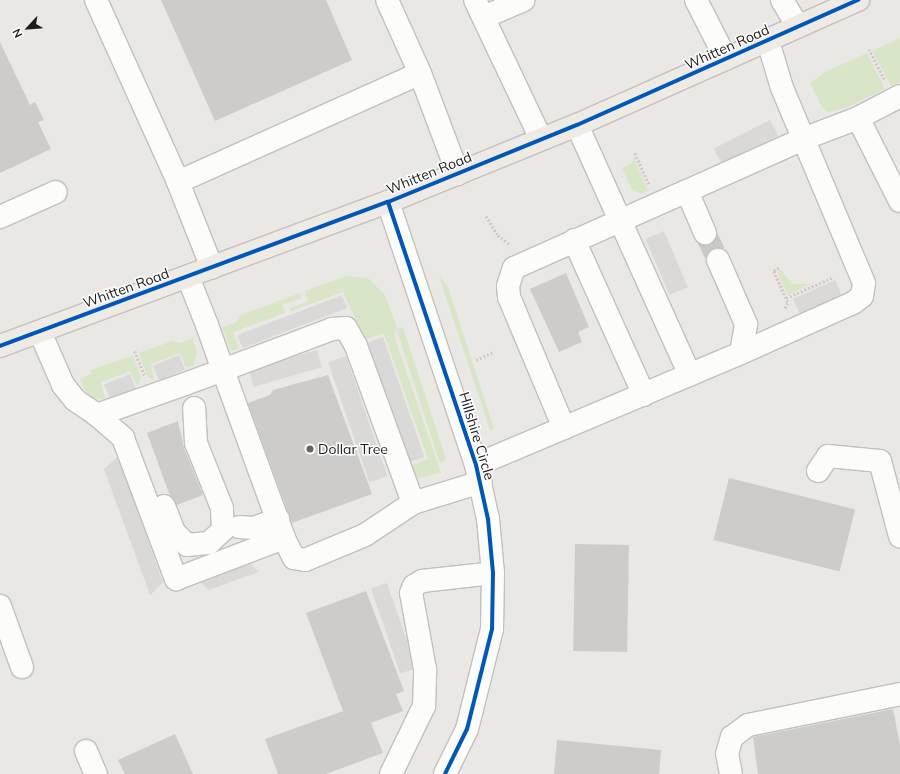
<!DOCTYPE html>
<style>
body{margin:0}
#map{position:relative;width:900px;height:774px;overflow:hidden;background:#eae8e5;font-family:Mulish,sans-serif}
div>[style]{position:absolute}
.grass>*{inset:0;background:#d8e5c6;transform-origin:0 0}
.parking>*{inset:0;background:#dad9d8;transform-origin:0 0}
.building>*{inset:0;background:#ceccca;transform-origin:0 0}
.minor-tunnel>*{height:22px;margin-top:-11px;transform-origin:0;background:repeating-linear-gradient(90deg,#cbc9c7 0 22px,transparent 0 33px)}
.path>*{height:2.5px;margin-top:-1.25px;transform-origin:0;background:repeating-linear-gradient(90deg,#d4c7c6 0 2px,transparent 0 4px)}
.roads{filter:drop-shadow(1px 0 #c1c0bf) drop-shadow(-1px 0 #c1c0bf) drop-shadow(0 1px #c1c0bf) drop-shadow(0 -1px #c1c0bf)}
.minor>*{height:22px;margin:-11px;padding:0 11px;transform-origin:11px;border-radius:11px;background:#fcfcfb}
.major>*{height:22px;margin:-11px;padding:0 11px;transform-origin:11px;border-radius:11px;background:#eeeae4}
.cycleway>*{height:4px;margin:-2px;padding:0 2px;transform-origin:2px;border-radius:2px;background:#0057b8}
.dots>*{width:11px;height:11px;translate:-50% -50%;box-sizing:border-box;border:2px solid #fff;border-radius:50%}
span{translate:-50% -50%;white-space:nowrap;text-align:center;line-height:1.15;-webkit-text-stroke:3px #fff;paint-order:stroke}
.street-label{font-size:14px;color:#1c1c1c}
.poi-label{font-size:14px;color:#1c1c1c}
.left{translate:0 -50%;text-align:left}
.north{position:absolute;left:8px;top:8px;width:40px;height:40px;-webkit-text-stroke:3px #fff;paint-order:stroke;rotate:244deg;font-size:11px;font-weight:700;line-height:16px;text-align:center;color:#1c1c1c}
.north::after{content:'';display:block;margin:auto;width:14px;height:18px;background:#1c1c1c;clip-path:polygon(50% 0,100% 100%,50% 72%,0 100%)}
</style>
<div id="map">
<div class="grass">
<div style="clip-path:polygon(900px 38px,900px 82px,891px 86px,872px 51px)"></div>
<div style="clip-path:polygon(867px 53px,885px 89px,845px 108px,828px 112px,823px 109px,810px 83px,825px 72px)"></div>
<div style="clip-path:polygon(634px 157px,648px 191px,641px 194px,632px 190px,622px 168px,631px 164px)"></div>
<div style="clip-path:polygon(781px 270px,793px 284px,810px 284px,788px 295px,777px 272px)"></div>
<div style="clip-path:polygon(346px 276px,368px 278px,385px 295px,397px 328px,394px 335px,441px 473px,415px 479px,412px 465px,428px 459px,384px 334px,365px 339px,343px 292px,291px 311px,290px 308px,308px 301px,305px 291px)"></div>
<div style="clip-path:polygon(439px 276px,448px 287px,494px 429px,490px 430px)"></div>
<div style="clip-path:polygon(300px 293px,301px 298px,282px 305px,285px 313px,233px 332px,239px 349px,231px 350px,222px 327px,237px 322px,241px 315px)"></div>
<div style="left:403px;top:327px;width:140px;height:7px;rotate:72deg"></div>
<div style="clip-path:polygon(193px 338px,197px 354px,193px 366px,186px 368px,180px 353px,151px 364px,154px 381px,147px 376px,139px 353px,172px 341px,180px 343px)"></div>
<div style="clip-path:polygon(133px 355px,141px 378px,138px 387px,130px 371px,101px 382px,105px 399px,89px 398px,80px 379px,91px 374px,91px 370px)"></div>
</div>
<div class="parking">
<div style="left:770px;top:120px;width:18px;height:63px;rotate:63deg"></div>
<div style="left:664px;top:231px;width:61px;height:20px;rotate:67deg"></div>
<div style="left:835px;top:280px;width:17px;height:46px;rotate:66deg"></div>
<div style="left:342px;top:295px;width:14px;height:112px;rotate:69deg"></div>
<div style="left:383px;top:337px;width:127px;height:16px;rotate:71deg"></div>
<div style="left:317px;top:350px;width:18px;height:71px;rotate:74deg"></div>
<div style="left:179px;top:355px;width:16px;height:28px;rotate:68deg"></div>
<div style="left:346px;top:356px;width:127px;height:19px;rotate:71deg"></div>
<div style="left:130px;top:374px;width:16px;height:28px;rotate:68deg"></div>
<div style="clip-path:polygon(118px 456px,163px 582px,150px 595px,104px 469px)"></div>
<div style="clip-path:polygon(244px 558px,259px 572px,209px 590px,194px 577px)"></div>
<div style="left:387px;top:583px;width:90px;height:17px;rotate:71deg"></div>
</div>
<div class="building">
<div style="clip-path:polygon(161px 0,326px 0,352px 60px,215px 121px)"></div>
<div style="clip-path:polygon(0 42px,30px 105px,35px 102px,44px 120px,38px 122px,51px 149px,0 173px)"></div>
<div style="clip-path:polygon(566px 273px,589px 327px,578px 332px,582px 342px,559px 352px,530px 289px)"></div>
<div style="clip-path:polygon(328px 375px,372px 494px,292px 523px,248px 403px,270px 395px,273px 390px)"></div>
<div style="clip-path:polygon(178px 421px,184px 448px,203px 495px,177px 505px,170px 496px,147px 433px)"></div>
<div style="left:729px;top:478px;width:130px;height:64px;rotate:14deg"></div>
<div style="left:575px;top:544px;width:54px;height:107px;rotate:1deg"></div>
<div style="clip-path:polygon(366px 591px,404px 691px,396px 694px,403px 711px,371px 723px,383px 753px,326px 774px,278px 774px,265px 739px,343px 711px,306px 613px)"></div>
<div style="clip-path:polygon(893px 709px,900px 745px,900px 774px,758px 774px,753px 737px)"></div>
<div style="clip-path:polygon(175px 734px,193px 774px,125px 774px,118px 760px)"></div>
<div style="clip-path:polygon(557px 740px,661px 750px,659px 774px,554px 774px)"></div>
</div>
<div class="minor-tunnel">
<div style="left:705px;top:233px;width:30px;rotate:64deg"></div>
</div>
<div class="path">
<div style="left:869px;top:49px;width:34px;rotate:63deg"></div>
<div style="left:635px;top:153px;width:34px;rotate:66deg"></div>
<div style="left:486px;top:216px;width:22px;rotate:58deg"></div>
<div style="left:498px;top:235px;width:16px;rotate:38deg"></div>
<div style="left:779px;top:268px;width:6px;rotate:149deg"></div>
<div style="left:774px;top:271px;width:35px;rotate:66deg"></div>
<div style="left:788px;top:303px;width:7px;rotate:117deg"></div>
<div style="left:786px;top:298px;width:52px;rotate:-23.6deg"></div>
<div style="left:135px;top:351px;width:26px;rotate:69deg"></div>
<div style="left:476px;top:360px;width:19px;rotate:-25deg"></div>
</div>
<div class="roads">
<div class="minor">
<div style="left:96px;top:0;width:200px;rotate:65.7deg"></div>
<div style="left:178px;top:182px;width:92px;rotate:68.4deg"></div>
<div style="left:387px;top:0;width:80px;rotate:65.7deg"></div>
<div style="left:420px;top:73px;width:108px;rotate:69.4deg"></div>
<div style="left:475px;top:0;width:154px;rotate:64.6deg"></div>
<div style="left:696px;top:0;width:66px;rotate:63deg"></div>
<div style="left:782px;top:0;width:31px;rotate:59deg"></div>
<div style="left:484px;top:17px;width:43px;rotate:-23deg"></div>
<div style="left:858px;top:118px;width:93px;rotate:63.2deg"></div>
<div style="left:577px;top:125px;width:274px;rotate:65.7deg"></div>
<div style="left:178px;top:182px;width:265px;rotate:-24.2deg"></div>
<div style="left:687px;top:191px;width:127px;rotate:-24.1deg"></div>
<div style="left:803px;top:139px;width:59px;rotate:-20.9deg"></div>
<div style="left:858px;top:118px;width:47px;rotate:-27.6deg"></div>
<div style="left:388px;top:202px;width:277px;rotate:71.5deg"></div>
<div style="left:476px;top:465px;width:55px;rotate:77.5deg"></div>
<div style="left:488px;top:519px;width:54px;rotate:84.7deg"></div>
<div style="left:493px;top:573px;width:56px;rotate:91deg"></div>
<div style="left:492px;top:629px;width:103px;rotate:104deg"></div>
<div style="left:467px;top:729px;width:50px;rotate:116.1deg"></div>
<div style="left:0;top:217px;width:61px;rotate:-24.1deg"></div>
<div style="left:574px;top:240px;width:170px;rotate:65.7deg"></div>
<div style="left:40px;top:332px;width:58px;rotate:66.5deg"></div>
<div style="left:63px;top:385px;width:19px;rotate:51deg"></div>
<div style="left:75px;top:400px;width:27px;rotate:34deg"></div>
<div style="left:97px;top:415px;width:93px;rotate:-19.4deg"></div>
<div style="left:185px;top:384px;width:40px;rotate:-20.2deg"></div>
<div style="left:223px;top:370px;width:116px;rotate:-20.6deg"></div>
<div style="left:332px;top:329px;width:14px;rotate:-4deg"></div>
<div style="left:346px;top:328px;width:21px;rotate:61deg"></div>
<div style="left:356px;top:346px;width:167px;rotate:70deg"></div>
<div style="left:413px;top:503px;width:58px;rotate:146.3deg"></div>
<div style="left:365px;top:535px;width:65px;rotate:157.4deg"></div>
<div style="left:305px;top:560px;width:11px;rotate:-170deg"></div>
<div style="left:294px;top:558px;width:22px;rotate:-117deg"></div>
<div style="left:284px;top:538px;width:179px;rotate:-110deg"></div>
<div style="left:223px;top:370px;width:48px;rotate:-109.6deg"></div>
<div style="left:207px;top:325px;width:52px;rotate:-111.6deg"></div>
<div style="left:741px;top:353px;width:123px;rotate:-24.1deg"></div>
<div style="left:853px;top:303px;width:11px;rotate:-38deg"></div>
<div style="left:862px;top:296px;width:13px;rotate:-81deg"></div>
<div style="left:864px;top:283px;width:212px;rotate:-112.8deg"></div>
<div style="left:782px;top:88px;width:49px;rotate:-106.6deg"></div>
<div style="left:97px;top:415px;width:35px;rotate:41deg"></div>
<div style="left:123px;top:438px;width:151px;rotate:69.4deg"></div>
<div style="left:176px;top:579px;width:116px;rotate:-20.8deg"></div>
<div style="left:564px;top:428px;width:142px;rotate:-112.8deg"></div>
<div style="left:509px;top:297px;width:11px;rotate:-95deg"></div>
<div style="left:508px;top:286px;width:19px;rotate:-72deg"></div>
<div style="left:514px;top:268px;width:189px;rotate:-24deg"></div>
<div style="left:687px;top:191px;width:46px;rotate:66.8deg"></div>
<div style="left:476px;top:465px;width:288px;rotate:-22.9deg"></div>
<div style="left:741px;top:353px;width:29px;rotate:-80deg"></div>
<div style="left:746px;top:324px;width:70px;rotate:-113.6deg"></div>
<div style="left:818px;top:471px;width:18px;rotate:-56deg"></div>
<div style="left:828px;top:456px;width:52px;rotate:5.5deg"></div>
<div style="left:880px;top:461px;width:78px;rotate:75.1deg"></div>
<div style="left:413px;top:503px;width:71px;rotate:-17.2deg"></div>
<div style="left:164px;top:506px;width:28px;rotate:69deg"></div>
<div style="left:174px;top:532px;width:18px;rotate:45deg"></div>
<div style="left:187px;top:545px;width:22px;rotate:-5deg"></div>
<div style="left:209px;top:543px;width:19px;rotate:-43deg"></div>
<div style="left:223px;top:530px;width:22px;rotate:-93deg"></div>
<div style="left:222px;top:508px;width:70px;rotate:-111.8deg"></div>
<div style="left:196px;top:443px;width:35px;rotate:-93deg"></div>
<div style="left:239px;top:527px;width:15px;rotate:4deg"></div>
<div style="left:254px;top:528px;width:26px;rotate:-21deg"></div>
<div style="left:0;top:606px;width:65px;rotate:70.2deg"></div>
<div style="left:86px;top:751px;width:25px;rotate:67deg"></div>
<div style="left:391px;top:774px;width:76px;rotate:-64.1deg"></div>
<div style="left:424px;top:706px;width:37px;rotate:-88deg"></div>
<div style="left:425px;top:669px;width:77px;rotate:-100.4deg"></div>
<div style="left:411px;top:593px;width:8px;rotate:-67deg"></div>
<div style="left:414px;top:586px;width:9px;rotate:-32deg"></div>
<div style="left:422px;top:581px;width:71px;rotate:-6.4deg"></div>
<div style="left:731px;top:774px;width:20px;rotate:-101deg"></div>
<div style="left:727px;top:754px;width:18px;rotate:-74deg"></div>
<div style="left:732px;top:737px;width:20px;rotate:-37deg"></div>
<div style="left:748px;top:725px;width:155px;rotate:-11.5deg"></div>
</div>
<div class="major">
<div style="left:0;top:346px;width:414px;rotate:-20.4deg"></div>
<div style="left:388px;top:202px;width:204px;rotate:-22.2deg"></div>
<div style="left:577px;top:125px;width:308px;rotate:-24deg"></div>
</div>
</div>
<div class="cycleway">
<div style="left:388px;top:202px;width:277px;rotate:71.5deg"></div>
<div style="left:476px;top:465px;width:55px;rotate:77.5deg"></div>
<div style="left:488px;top:519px;width:54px;rotate:84.7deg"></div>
<div style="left:493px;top:573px;width:56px;rotate:91deg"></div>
<div style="left:492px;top:629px;width:103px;rotate:104deg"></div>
<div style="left:467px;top:729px;width:50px;rotate:116.1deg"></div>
<div style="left:0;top:346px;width:414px;rotate:-20.4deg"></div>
<div style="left:388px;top:202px;width:204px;rotate:-22.2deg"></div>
<div style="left:577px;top:125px;width:308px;rotate:-24deg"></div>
</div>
<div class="dots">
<div style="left:310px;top:449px;background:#646362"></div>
</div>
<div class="street-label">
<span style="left:727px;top:47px;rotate:-24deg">Whitten Road</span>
<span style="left:429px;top:173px;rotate:-22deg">Whitten Road</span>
<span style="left:126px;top:288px;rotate:-20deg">Whitten Road</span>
<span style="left:477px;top:436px;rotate:73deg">Hillshire Circle</span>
</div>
<div class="poi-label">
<span class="left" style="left:318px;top:449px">Dollar Tree</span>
</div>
<div class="north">N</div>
</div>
